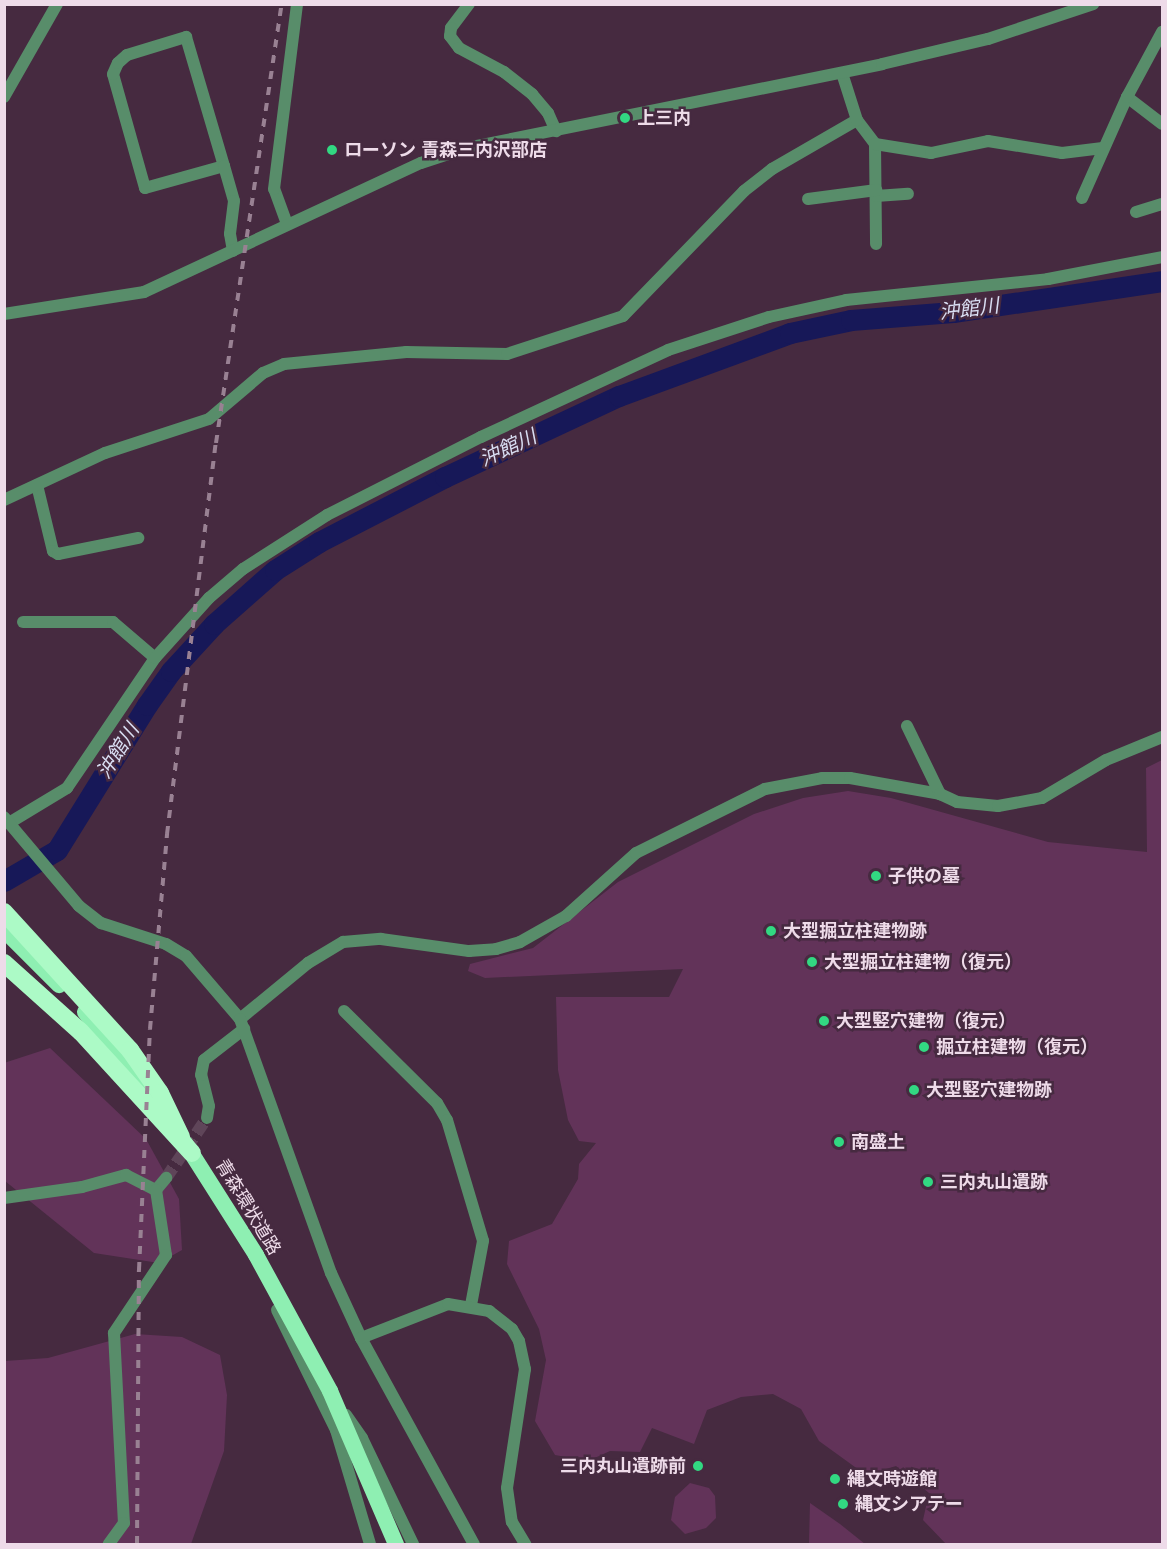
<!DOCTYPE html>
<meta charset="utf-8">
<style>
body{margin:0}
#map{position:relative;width:1167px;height:1549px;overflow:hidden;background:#462a40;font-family:Montserrat,"Noto Sans JP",sans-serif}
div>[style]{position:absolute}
.green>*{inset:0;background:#623359}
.river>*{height:21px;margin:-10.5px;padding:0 10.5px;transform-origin:10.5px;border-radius:10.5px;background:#171858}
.minor-tunnel>*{height:12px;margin-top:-6px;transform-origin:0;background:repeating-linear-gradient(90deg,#5f4559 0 12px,transparent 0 18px)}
.minor>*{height:12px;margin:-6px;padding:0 6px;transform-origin:6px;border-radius:6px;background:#588d6a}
.tertiary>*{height:12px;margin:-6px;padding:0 6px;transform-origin:6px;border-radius:6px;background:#588d6a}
.trunk>*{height:16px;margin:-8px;padding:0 8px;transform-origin:8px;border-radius:8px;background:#8eefb2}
.motorway>*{height:18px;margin:-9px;padding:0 9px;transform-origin:9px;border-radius:9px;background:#acfac6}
.rail>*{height:4px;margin-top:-2px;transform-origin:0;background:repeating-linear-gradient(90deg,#998193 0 8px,transparent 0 16px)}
.dots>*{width:16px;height:16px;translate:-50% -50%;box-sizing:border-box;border:3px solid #462a40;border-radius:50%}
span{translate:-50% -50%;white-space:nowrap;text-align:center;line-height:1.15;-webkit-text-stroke:5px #462a40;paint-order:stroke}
.poi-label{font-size:18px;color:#eedbe9;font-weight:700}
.left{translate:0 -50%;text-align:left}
.right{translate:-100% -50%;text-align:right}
.street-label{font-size:18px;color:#eedbe9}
.water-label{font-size:20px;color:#d8ddf2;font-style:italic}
.frame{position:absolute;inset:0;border:6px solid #eedbe9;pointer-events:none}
</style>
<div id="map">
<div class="green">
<div style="clip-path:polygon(1162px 760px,1162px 1544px,946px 1544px,923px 1520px,929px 1493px,896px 1466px,866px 1475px,819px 1441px,801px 1409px,773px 1394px,741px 1397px,707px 1410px,694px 1444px,652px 1428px,640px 1452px,610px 1451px,588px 1461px,555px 1455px,535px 1421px,546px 1360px,539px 1329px,507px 1264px,509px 1241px,552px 1224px,578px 1179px,579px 1164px,596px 1143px,579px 1141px,568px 1120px,558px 1070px,556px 997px,669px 997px,683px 969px,485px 978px,468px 971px,470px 964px,533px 948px,618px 882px,754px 814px,803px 798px,848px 791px,891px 798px,1048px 842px,1147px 852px,1146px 768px)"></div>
<div style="clip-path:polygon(50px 1048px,146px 1139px,179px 1199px,182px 1250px,159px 1263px,94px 1253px,5px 1181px,4px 1063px)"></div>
<div style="clip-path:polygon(135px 1334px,182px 1337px,220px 1355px,227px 1395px,224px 1451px,191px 1544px,5px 1544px,5px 1361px,48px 1358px)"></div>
<div style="clip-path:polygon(690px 1483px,709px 1488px,715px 1496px,716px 1518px,706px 1528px,685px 1534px,671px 1520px,675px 1497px)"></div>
<div style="clip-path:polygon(810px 1503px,840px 1524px,865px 1544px,809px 1544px)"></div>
</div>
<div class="river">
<div style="left:4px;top:881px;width:61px;rotate:-30.3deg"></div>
<div style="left:57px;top:850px;width:171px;rotate:-58.2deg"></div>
<div style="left:147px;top:705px;width:42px;rotate:-54.8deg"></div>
<div style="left:171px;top:671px;width:64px;rotate:-47.5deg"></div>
<div style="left:214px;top:624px;width:81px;rotate:-41.5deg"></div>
<div style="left:275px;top:570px;width:52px;rotate:-32.5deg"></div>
<div style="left:319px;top:542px;width:142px;rotate:-27.3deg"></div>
<div style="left:445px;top:477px;width:192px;rotate:-25deg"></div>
<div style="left:619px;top:396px;width:182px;rotate:-20.2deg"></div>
<div style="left:790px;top:333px;width:62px;rotate:-12deg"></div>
<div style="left:851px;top:320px;width:102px;rotate:-4.5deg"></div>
<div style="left:953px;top:312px;width:211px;rotate:-8.4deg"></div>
</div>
<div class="minor-tunnel">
<div style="left:166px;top:1178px;width:73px;rotate:-55.7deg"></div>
</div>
<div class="minor">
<div style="left:469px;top:4px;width:30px;rotate:127deg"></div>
<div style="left:451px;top:28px;width:8px;rotate:97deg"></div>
<div style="left:450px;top:36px;width:15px;rotate:53deg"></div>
<div style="left:459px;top:48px;width:51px;rotate:28.1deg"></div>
<div style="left:504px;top:72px;width:36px;rotate:38deg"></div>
<div style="left:532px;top:94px;width:25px;rotate:50deg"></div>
<div style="left:548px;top:113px;width:20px;rotate:66deg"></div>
<div style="left:4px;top:97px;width:107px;rotate:-60.3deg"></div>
<div style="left:1127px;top:97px;width:44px;rotate:37.6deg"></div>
<div style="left:857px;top:120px;width:30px;rotate:53deg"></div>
<div style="left:875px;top:144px;width:100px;rotate:89.4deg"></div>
<div style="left:875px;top:144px;width:57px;rotate:9.1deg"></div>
<div style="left:931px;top:153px;width:58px;rotate:-11.9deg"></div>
<div style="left:988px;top:141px;width:75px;rotate:9.2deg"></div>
<div style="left:1062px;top:153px;width:41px;rotate:-7deg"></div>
<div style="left:224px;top:166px;width:82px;rotate:164.4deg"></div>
<div style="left:145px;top:188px;width:118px;rotate:-105.7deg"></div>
<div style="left:113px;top:74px;width:12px;rotate:-66deg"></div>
<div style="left:118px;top:63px;width:12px;rotate:-42deg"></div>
<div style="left:127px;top:55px;width:62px;rotate:-17deg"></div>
<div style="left:186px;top:37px;width:134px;rotate:73.6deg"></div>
<div style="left:224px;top:166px;width:36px;rotate:74deg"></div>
<div style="left:234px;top:201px;width:33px;rotate:97deg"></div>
<div style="left:230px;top:234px;width:17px;rotate:80deg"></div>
<div style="left:876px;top:196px;width:32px;rotate:-4deg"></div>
<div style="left:1082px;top:198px;width:111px;rotate:-66deg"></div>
<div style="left:1127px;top:97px;width:74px;rotate:-61.7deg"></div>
<div style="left:808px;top:199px;width:69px;rotate:-7.5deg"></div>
<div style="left:1136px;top:212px;width:27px;rotate:-17deg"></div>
<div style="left:287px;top:224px;width:37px;rotate:-110deg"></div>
<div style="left:274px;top:189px;width:186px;rotate:-82.9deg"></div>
<div style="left:37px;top:485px;width:68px;rotate:76.4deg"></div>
<div style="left:53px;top:551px;width:6px;rotate:31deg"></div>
<div style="left:58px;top:554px;width:82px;rotate:-11.3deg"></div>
<div style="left:4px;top:500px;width:111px;rotate:-25deg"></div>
<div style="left:105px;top:453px;width:109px;rotate:-18.1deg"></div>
<div style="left:209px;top:419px;width:71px;rotate:-40.4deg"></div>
<div style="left:263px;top:373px;width:23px;rotate:-23deg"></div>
<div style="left:284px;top:364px;width:123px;rotate:-5.6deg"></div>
<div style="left:406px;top:352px;width:101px;rotate:1.1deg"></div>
<div style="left:507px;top:354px;width:122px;rotate:-18.1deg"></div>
<div style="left:623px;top:316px;width:174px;rotate:-45.9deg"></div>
<div style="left:744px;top:191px;width:36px;rotate:-38deg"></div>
<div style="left:772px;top:169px;width:98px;rotate:-30deg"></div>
<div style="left:857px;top:120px;width:49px;rotate:-107.7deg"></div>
<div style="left:23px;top:622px;width:90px"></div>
<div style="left:113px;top:622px;width:55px;rotate:40.6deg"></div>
<div style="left:9px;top:823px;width:68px;rotate:-31.1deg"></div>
<div style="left:67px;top:788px;width:157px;rotate:-55.9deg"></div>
<div style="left:155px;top:658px;width:81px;rotate:-48deg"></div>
<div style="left:209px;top:598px;width:45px;rotate:-40.5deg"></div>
<div style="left:243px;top:569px;width:100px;rotate:-32.7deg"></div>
<div style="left:327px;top:515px;width:173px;rotate:-26.9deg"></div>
<div style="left:481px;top:437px;width:206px;rotate:-24.9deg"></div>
<div style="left:668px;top:350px;width:106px;rotate:-18.1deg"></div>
<div style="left:769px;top:317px;width:79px;rotate:-12.4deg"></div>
<div style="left:846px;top:300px;width:203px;rotate:-5.9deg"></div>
<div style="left:1048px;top:279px;width:116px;rotate:-10.9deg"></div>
<div style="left:344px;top:1011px;width:131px;rotate:44.7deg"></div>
<div style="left:437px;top:1103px;width:20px;rotate:60deg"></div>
<div style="left:447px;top:1120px;width:126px;rotate:73.4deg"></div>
<div style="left:483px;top:1241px;width:65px;rotate:100.6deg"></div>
<div style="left:240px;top:1019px;width:88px;rotate:-39.5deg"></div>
<div style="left:308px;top:963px;width:41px;rotate:-31deg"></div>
<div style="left:343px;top:942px;width:38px;rotate:-5deg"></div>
<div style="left:381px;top:939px;width:89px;rotate:7.8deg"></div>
<div style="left:469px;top:951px;width:27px;rotate:-4deg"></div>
<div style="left:496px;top:949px;width:25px;rotate:-16deg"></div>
<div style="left:520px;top:942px;width:53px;rotate:-29.5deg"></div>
<div style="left:566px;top:916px;width:94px;rotate:-42deg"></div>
<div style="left:636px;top:853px;width:144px;rotate:-26.4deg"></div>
<div style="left:765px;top:789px;width:58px;rotate:-10.9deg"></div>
<div style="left:822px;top:778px;width:28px"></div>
<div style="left:850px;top:778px;width:91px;rotate:10.1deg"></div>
<div style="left:207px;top:1118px;width:12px;rotate:-81deg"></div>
<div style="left:209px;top:1106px;width:32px;rotate:-104deg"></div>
<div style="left:201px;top:1075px;width:15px;rotate:-79deg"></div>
<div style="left:204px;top:1060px;width:51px;rotate:-37.8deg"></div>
<div style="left:156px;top:1190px;width:16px;rotate:-50deg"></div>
<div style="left:4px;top:1198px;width:79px;rotate:-8deg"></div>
<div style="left:82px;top:1187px;width:46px;rotate:-15.3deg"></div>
<div style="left:126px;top:1175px;width:34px;rotate:27deg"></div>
<div style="left:156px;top:1190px;width:66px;rotate:81.3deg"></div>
<div style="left:166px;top:1255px;width:94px;rotate:123.7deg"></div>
<div style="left:114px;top:1333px;width:190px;rotate:87deg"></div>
<div style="left:124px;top:1523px;width:26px;rotate:126deg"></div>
<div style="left:277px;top:1310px;width:134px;rotate:63.8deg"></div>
<div style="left:336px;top:1430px;width:119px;rotate:73.4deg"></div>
<div style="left:346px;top:1415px;width:28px;rotate:55deg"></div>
<div style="left:362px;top:1438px;width:118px;rotate:64.3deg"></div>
</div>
<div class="tertiary">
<div style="left:4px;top:314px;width:142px;rotate:-8.9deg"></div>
<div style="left:144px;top:292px;width:306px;rotate:-25deg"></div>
<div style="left:421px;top:163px;width:48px;rotate:-18.1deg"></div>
<div style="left:467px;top:148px;width:423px;rotate:-11.4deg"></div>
<div style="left:882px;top:64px;width:109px;rotate:-13.3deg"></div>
<div style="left:988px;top:39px;width:111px;rotate:-18.4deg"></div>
<div style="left:907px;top:726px;width:76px;rotate:64.1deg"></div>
<div style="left:940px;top:794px;width:19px;rotate:25deg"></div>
<div style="left:957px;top:802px;width:41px;rotate:5.6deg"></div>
<div style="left:998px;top:806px;width:45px;rotate:-10.3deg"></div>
<div style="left:1042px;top:798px;width:74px;rotate:-30.7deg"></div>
<div style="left:1106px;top:760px;width:61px;rotate:-22.3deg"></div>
<div style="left:4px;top:817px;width:116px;rotate:49.9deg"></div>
<div style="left:79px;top:906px;width:28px;rotate:38deg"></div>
<div style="left:101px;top:923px;width:68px;rotate:17.9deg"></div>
<div style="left:166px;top:944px;width:23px;rotate:31deg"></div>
<div style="left:186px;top:956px;width:83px;rotate:49.4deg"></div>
<div style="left:240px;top:1019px;width:270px;rotate:70.3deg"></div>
<div style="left:331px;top:1273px;width:72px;rotate:65.2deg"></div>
<div style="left:361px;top:1338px;width:235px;rotate:61.3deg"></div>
<div style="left:361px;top:1338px;width:93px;rotate:-21.3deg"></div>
<div style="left:448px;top:1304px;width:42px;rotate:9.7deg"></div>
<div style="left:489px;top:1311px;width:29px;rotate:38deg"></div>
<div style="left:512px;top:1329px;width:14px;rotate:60deg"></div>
<div style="left:519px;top:1341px;width:29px;rotate:78deg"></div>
<div style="left:525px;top:1369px;width:120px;rotate:98.6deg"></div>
<div style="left:507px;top:1488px;width:34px;rotate:82deg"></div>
<div style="left:512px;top:1522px;width:26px;rotate:59deg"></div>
</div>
<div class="trunk">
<div style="left:4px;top:930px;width:78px;rotate:45deg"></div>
<div style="left:85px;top:1012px;width:124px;rotate:52.2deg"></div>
<div style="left:185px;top:1143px;width:133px;rotate:57.6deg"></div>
<div style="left:256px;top:1255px;width:155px;rotate:61.4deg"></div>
<div style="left:330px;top:1391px;width:167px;rotate:66.7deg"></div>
</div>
<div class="motorway">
<div style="left:4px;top:912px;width:187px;rotate:47.6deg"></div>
<div style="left:130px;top:1050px;width:52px;rotate:55.1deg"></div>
<div style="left:160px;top:1093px;width:49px;rotate:64.5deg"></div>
<div style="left:4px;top:963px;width:103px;rotate:41.9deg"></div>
<div style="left:81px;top:1032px;width:164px;rotate:47.5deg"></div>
</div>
<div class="rail">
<div style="left:137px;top:1544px;width:274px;rotate:-89.6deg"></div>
<div style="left:139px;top:1270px;width:241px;rotate:-87.4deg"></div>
<div style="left:150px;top:1029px;width:196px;rotate:-85deg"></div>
<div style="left:167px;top:834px;width:394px;rotate:-82.9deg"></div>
<div style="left:216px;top:443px;width:444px;rotate:-81.5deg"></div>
</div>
<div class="dots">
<div style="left:625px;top:118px;background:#32d882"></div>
<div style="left:332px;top:150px;background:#32d882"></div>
<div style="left:876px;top:876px;background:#32d882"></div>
<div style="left:771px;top:931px;background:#32d882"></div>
<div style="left:812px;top:962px;background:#32d882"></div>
<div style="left:824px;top:1021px;background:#32d882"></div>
<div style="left:924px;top:1047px;background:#32d882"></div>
<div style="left:914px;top:1090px;background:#32d882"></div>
<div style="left:839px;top:1142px;background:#32d882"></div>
<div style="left:928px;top:1182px;background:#32d882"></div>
<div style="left:698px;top:1466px;background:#32d882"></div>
<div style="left:835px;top:1479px;background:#32d882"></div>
<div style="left:843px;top:1504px;background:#32d882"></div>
</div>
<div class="poi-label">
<span class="left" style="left:637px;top:118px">上三内</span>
<span class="left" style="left:344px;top:150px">ローソン 青森三内沢部店</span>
<span class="left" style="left:888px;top:876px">子供の墓</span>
<span class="left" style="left:783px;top:931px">大型掘立柱建物跡</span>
<span class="left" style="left:824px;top:962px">大型掘立柱建物（復元）</span>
<span class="left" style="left:836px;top:1021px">大型竪穴建物（復元）</span>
<span class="left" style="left:936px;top:1047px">掘立柱建物（復元）</span>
<span class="left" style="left:926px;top:1090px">大型竪穴建物跡</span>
<span class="left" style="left:851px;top:1142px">南盛土</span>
<span class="left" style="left:940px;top:1182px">三内丸山遺跡</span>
<span class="right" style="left:686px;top:1466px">三内丸山遺跡前</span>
<span class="left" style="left:847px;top:1479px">縄文時遊館</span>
<span class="left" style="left:855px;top:1504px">縄文シアテー</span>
</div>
<div class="street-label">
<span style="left:248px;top:1207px;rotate:59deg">青森環状道路</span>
</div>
<div class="water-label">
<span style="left:969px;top:309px;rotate:-7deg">沖館川</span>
<span style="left:508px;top:448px;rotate:-25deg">沖館川</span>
<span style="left:118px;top:751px;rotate:-58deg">沖館川</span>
</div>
<div class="frame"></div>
</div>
